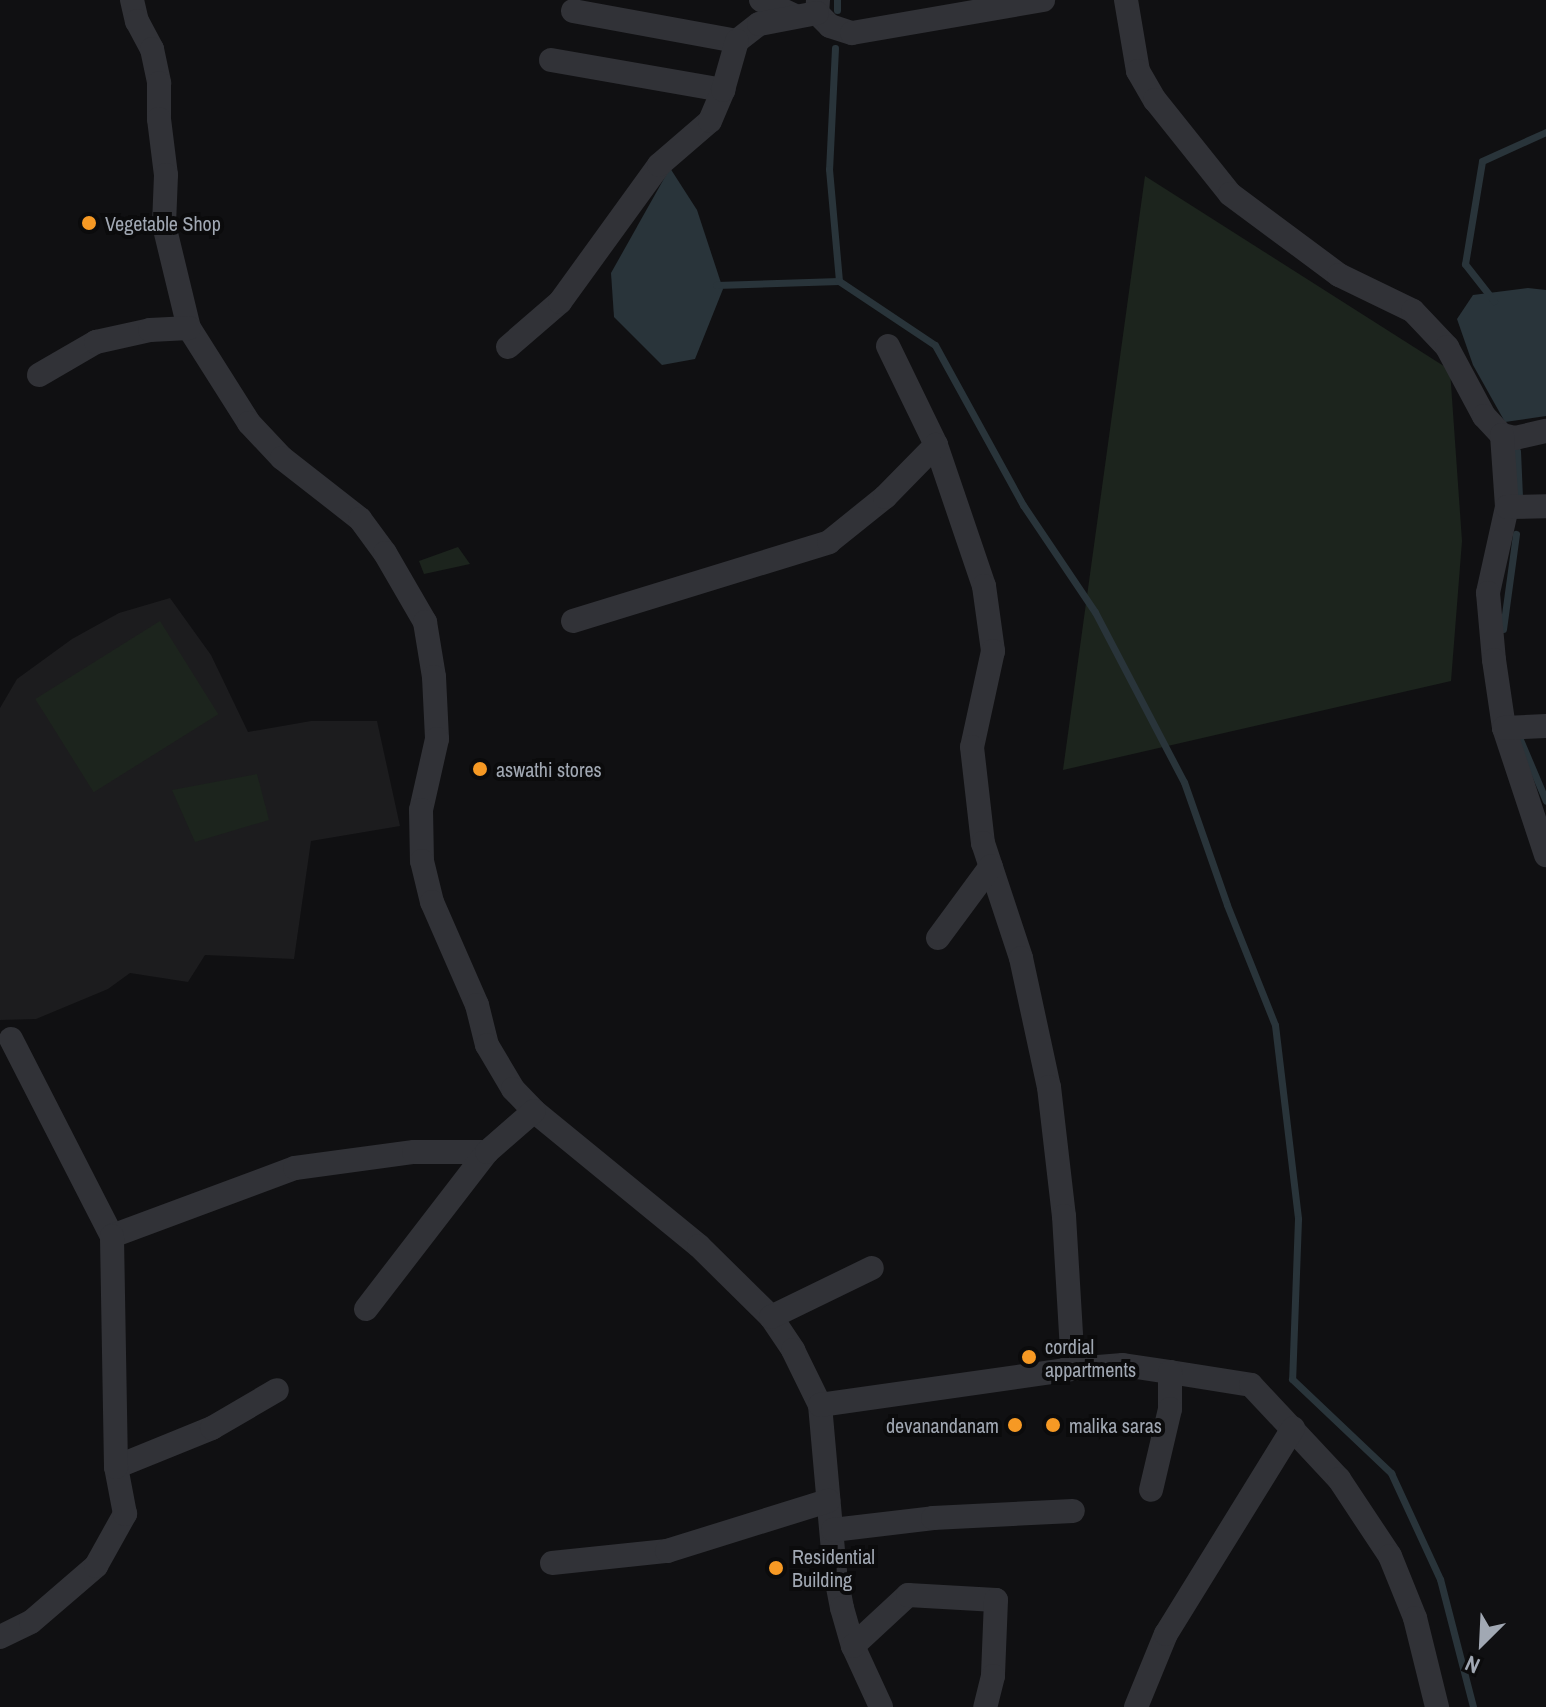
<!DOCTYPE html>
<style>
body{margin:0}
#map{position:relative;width:1546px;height:1707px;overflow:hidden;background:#101012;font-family:"Archivo Narrow",sans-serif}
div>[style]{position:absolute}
.built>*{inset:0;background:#1c1c1e}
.green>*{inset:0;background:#1c241d;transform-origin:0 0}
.water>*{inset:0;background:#29343a}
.stream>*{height:7px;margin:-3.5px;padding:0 3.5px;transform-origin:3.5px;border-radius:3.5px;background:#29343a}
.street>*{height:24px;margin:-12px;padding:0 12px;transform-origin:12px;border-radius:12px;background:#313237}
.dots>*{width:22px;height:22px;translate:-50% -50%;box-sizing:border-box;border:4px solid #0b0b0c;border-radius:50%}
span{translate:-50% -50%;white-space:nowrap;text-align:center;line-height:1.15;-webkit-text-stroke:8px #0b0b0c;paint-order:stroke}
.poi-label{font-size:20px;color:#a1a8b3}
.left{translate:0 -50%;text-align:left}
.right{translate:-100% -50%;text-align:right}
.north{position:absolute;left:1442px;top:1603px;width:80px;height:80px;-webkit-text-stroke:6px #0b0b0c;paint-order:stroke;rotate:204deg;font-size:22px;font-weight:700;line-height:32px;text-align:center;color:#a1a8b3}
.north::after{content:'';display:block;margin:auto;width:28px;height:36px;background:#a1a8b3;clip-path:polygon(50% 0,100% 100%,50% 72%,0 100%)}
</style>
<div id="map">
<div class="built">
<div style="clip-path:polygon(170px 598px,211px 655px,248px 732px,311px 721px,377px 721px,400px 826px,311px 841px,294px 959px,205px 955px,188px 982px,130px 973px,108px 989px,36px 1019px,0 1020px,0 708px,17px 679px,72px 639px,119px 613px)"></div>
</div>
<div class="green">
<div style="clip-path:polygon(1145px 176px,1450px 370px,1462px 541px,1451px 681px,1063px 770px)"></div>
<div style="clip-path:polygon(458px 547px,470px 564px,424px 574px,419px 561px)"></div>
<div style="left:160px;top:621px;width:110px;height:147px;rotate:58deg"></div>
<div style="clip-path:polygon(257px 774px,269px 820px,195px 842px,172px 790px)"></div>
</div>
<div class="water">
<div style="clip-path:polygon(670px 168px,697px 210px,723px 289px,695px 359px,662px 365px,614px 317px,611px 273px)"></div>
<div style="clip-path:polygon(1528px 288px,1546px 290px,1546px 416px,1505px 422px,1473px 365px,1457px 319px,1473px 295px)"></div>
</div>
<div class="stream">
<div style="left:837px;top:10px;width:10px;rotate:-90deg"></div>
<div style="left:835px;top:48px;width:121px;rotate:92.8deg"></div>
<div style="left:829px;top:169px;width:112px;rotate:84.9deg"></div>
<div style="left:716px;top:285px;width:123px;rotate:-1.9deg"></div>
<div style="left:839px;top:281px;width:115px;rotate:33.7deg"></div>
<div style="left:935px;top:345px;width:183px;rotate:61.2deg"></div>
<div style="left:1023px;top:505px;width:129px;rotate:56.1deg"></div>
<div style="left:1095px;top:612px;width:192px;rotate:62.4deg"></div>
<div style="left:1184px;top:782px;width:130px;rotate:70.7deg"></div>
<div style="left:1227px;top:905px;width:129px;rotate:68.2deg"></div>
<div style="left:1275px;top:1025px;width:195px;rotate:83.2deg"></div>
<div style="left:1298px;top:1219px;width:160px;rotate:92.1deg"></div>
<div style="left:1292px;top:1379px;width:137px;rotate:43.5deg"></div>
<div style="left:1391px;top:1473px;width:117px;rotate:65.2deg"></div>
<div style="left:1440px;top:1579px;width:132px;rotate:75.5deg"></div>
<div style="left:1494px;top:301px;width:47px;rotate:-128.1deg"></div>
<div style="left:1465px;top:264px;width:104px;rotate:-80.6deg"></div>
<div style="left:1482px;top:161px;width:70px;rotate:-24.4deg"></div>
<div style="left:1517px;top:451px;width:45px;rotate:87.5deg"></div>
<div style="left:1503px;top:629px;width:96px;rotate:-82.2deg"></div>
<div style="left:1519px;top:737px;width:69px;rotate:67.1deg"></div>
</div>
<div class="street">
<div style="left:132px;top:0;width:22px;rotate:77deg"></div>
<div style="left:137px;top:21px;width:32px;rotate:62deg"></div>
<div style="left:152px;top:49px;width:35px;rotate:78deg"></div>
<div style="left:159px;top:83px;width:36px;rotate:90deg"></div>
<div style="left:159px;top:119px;width:56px;rotate:82.9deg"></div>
<div style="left:166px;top:175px;width:50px;rotate:92.3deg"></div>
<div style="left:164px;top:225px;width:106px;rotate:76.4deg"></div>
<div style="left:189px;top:328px;width:112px;rotate:57.7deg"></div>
<div style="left:249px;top:423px;width:48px;rotate:46.7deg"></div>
<div style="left:282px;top:458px;width:99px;rotate:38deg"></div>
<div style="left:360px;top:519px;width:42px;rotate:53.7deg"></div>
<div style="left:385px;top:553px;width:80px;rotate:59.9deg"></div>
<div style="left:425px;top:622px;width:56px;rotate:80.7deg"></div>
<div style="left:434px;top:677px;width:62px;rotate:87.2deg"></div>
<div style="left:437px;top:739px;width:73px;rotate:102.7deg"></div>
<div style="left:421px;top:810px;width:51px;rotate:88.9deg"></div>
<div style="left:422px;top:861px;width:42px;rotate:76.3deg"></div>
<div style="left:432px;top:902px;width:112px;rotate:66.4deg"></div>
<div style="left:477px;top:1005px;width:41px;rotate:76deg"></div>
<div style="left:487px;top:1045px;width:51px;rotate:59.4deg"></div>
<div style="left:513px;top:1089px;width:30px;rotate:46deg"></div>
<div style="left:534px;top:1111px;width:213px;rotate:39.3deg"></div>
<div style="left:699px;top:1246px;width:101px;rotate:44.6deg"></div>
<div style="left:771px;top:1317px;width:40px;rotate:56deg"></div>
<div style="left:793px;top:1350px;width:61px;rotate:63.9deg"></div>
<div style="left:820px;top:1405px;width:168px;rotate:84.9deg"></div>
<div style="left:835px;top:1572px;width:37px;rotate:79deg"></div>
<div style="left:842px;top:1608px;width:40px;rotate:74deg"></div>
<div style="left:853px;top:1646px;width:67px;rotate:65.3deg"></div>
<div style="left:761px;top:0;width:38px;rotate:25deg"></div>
<div style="left:818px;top:0;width:13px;rotate:94deg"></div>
<div style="left:817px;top:13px;width:18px;rotate:45deg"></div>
<div style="left:830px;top:26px;width:23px;rotate:18deg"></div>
<div style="left:852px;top:33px;width:194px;rotate:-9.8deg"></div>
<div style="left:1126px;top:0;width:72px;rotate:80.4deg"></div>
<div style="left:1138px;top:71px;width:34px;rotate:60deg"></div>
<div style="left:1155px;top:100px;width:120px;rotate:51.4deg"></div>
<div style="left:1230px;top:194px;width:136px;rotate:36.6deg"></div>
<div style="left:1339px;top:275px;width:82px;rotate:25.9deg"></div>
<div style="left:1413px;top:311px;width:50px;rotate:46.6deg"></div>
<div style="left:1447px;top:347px;width:78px;rotate:61.8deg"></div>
<div style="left:1484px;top:416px;width:26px;rotate:47deg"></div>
<div style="left:1502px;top:435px;width:13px;rotate:13deg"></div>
<div style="left:1515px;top:438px;width:32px;rotate:-13deg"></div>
<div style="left:573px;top:11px;width:167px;rotate:10.4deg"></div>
<div style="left:737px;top:41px;width:28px;rotate:-38deg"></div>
<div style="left:759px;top:24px;width:59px;rotate:-10.7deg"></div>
<div style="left:551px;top:60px;width:175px;rotate:9.9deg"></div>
<div style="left:888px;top:346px;width:110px;rotate:64.1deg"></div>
<div style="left:936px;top:445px;width:149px;rotate:71.2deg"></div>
<div style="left:984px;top:586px;width:66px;rotate:82.1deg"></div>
<div style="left:993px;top:651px;width:98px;rotate:102.3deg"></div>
<div style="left:972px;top:747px;width:97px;rotate:83.5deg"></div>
<div style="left:983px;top:843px;width:121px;rotate:71.7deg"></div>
<div style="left:1021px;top:958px;width:132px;rotate:77.8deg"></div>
<div style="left:1049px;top:1087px;width:130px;rotate:83.4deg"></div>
<div style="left:1064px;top:1216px;width:153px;rotate:86.6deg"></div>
<div style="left:508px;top:347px;width:69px;rotate:-40.9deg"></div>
<div style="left:560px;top:302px;width:169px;rotate:-54.1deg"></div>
<div style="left:659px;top:165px;width:67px;rotate:-40.8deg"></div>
<div style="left:710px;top:121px;width:34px;rotate:-67deg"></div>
<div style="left:723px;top:90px;width:51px;rotate:-74.1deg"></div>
<div style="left:39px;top:375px;width:66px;rotate:-30.1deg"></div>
<div style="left:96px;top:342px;width:55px;rotate:-12.5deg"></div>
<div style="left:150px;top:330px;width:39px;rotate:-3deg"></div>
<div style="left:1502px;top:435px;width:72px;rotate:86deg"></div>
<div style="left:1507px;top:507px;width:88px;rotate:102.5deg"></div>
<div style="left:1488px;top:593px;width:67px;rotate:84.9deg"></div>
<div style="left:1494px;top:660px;width:69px;rotate:81.6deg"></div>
<div style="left:1504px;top:728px;width:134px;rotate:71.7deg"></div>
<div style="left:1507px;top:507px;width:39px;rotate:-1deg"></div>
<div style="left:573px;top:621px;width:268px;rotate:-17.1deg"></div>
<div style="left:829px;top:542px;width:72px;rotate:-38.8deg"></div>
<div style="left:885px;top:497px;width:73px;rotate:-45.6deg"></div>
<div style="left:1504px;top:728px;width:42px;rotate:-2.7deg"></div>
<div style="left:938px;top:938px;width:89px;rotate:-53.6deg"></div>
<div style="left:11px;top:1039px;width:221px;rotate:62.9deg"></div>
<div style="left:112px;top:1236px;width:195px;rotate:-20.4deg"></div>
<div style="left:295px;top:1168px;width:120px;rotate:-7.7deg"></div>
<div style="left:414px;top:1152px;width:73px"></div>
<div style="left:366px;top:1309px;width:198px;rotate:-52.4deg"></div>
<div style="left:487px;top:1152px;width:62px;rotate:-41.1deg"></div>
<div style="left:771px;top:1317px;width:112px;rotate:-25.9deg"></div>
<div style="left:1170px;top:1372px;width:82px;rotate:9.1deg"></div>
<div style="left:1251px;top:1385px;width:129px;rotate:46.9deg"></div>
<div style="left:1339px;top:1479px;width:92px;rotate:56.5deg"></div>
<div style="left:1390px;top:1556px;width:67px;rotate:68deg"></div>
<div style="left:1415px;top:1618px;width:92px;rotate:76.1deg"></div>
<div style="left:820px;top:1405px;width:256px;rotate:-8.1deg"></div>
<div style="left:1073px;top:1369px;width:50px;rotate:-4.6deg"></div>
<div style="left:1123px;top:1365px;width:48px;rotate:8.5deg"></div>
<div style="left:1170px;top:1372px;width:37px;rotate:90deg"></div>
<div style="left:1170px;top:1409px;width:83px;rotate:103.2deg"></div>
<div style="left:116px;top:1467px;width:104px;rotate:-22.1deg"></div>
<div style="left:212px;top:1428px;width:75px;rotate:-30.3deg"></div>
<div style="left:833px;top:1530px;width:101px;rotate:-6.8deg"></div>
<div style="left:933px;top:1518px;width:140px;rotate:-2.9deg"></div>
<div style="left:552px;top:1563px;width:116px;rotate:-6deg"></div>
<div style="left:667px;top:1551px;width:169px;rotate:-17.3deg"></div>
<div style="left:0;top:1637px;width:34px;rotate:-26deg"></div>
<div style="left:31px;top:1622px;width:86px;rotate:-40.7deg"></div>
<div style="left:96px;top:1566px;width:60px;rotate:-60.9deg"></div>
<div style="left:125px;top:1514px;width:48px;rotate:-100.8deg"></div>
<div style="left:116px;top:1467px;width:231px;rotate:-91deg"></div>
<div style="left:853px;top:1646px;width:75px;rotate:-42.8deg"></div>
<div style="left:908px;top:1595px;width:88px;rotate:3.3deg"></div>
<div style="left:996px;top:1600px;width:76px;rotate:92.3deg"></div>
<div style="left:993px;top:1676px;width:32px;rotate:104deg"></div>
<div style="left:1136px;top:1707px;width:79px;rotate:-67.7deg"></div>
<div style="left:1166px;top:1634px;width:242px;rotate:-58.3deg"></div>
</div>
<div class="dots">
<div style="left:89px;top:223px;background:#f69924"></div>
<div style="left:480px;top:769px;background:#f69924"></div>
<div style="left:1029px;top:1357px;background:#f69924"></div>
<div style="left:1015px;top:1425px;background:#f69924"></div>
<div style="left:1053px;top:1425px;background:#f69924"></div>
<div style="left:776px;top:1568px;background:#f69924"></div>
</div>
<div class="poi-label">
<span class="left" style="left:105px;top:223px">Vegetable Shop</span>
<span class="left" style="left:496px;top:769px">aswathi stores</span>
<span class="left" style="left:1045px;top:1358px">cordial<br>appartments</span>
<span class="right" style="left:999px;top:1425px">devanandanam</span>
<span class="left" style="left:1069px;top:1425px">malika saras</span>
<span class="left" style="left:792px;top:1568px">Residential<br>Building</span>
</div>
<div class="north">N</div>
</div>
